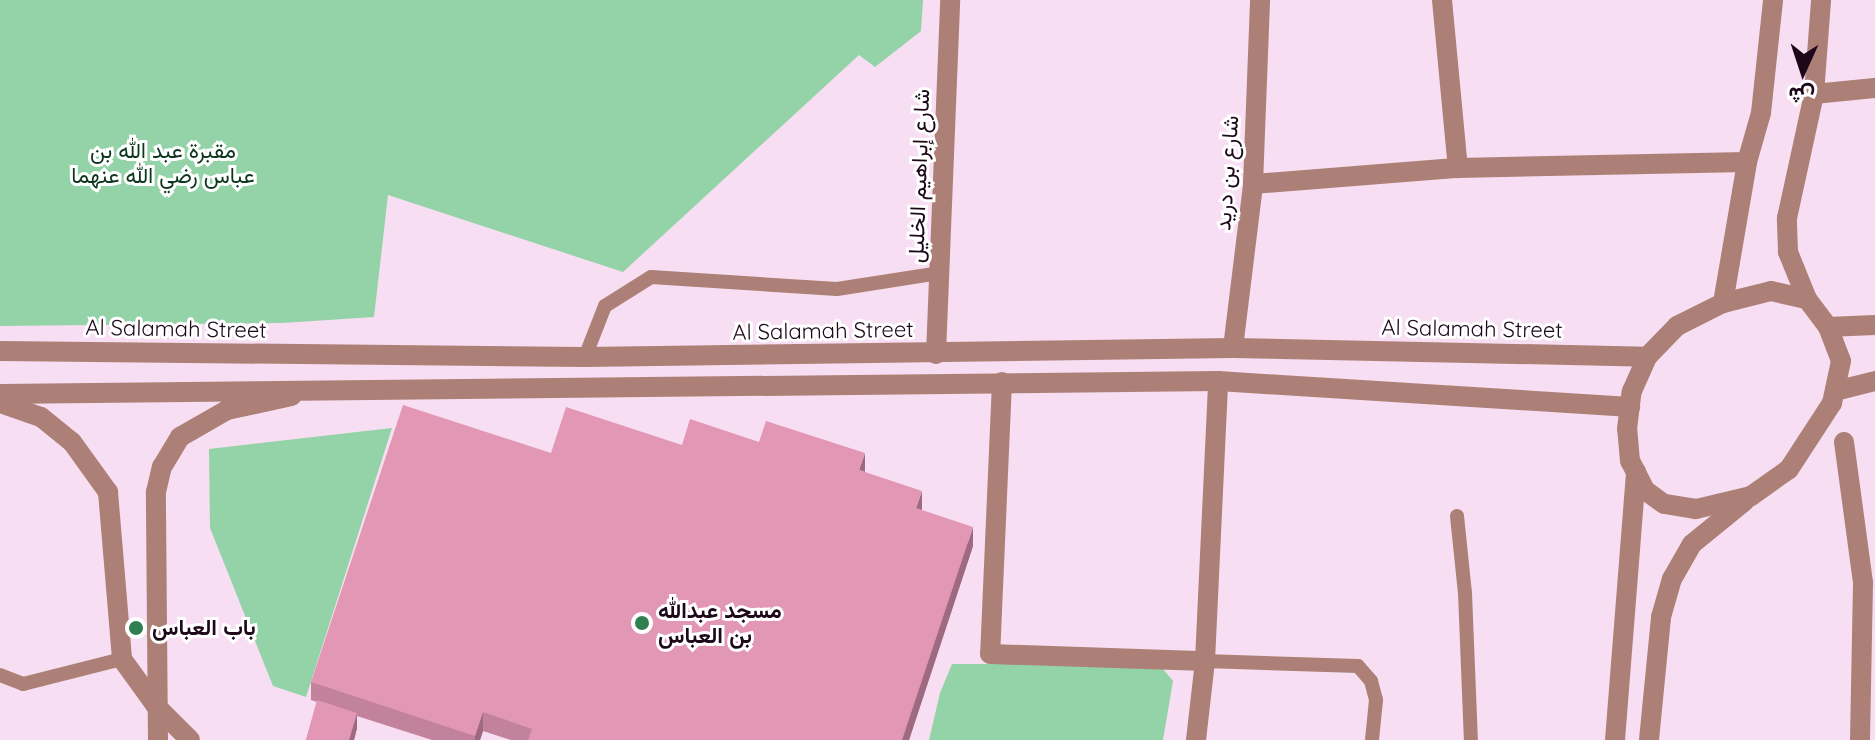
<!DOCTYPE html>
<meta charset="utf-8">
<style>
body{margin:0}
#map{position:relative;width:1875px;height:740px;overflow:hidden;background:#f8def2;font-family:Quicksand,Vazirmatn,sans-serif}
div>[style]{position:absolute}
.green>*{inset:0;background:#93d3a7}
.service>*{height:14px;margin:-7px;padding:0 7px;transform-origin:7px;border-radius:7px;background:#ac8076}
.minor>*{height:20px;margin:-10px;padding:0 10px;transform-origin:10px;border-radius:10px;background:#ac8076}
.tertiary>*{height:20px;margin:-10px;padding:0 10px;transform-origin:10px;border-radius:10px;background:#ac8076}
.wall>*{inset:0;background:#c2829c}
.shaded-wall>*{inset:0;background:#9e6a7f}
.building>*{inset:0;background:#e297b5}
.dots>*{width:22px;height:22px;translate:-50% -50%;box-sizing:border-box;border:4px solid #fff;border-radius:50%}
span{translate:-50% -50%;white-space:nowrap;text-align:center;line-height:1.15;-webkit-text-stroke:6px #fff;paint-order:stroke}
.park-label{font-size:22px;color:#0e361e}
.street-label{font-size:22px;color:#1d081a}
.poi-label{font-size:22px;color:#1d081a;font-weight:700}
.left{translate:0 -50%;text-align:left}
.north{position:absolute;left:1763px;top:32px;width:80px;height:80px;-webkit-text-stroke:6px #fff;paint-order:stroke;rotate:183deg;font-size:22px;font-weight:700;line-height:32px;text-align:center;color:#1d081a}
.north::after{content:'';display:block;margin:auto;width:28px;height:36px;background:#1d081a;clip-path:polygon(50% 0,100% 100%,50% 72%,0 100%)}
</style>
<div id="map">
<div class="green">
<div style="clip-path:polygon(0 0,923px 0,921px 31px,875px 67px,859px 55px,623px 272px,388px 195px,374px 317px,282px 323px,0 326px)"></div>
<div style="clip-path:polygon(392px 428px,306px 697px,273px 686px,210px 528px,209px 449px)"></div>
<div style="clip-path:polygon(952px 664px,1159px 664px,1173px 681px,1163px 740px,929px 740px,940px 693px)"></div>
</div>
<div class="service">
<div style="left:585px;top:357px;width:55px;rotate:-68.6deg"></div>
<div style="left:605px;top:306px;width:54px;rotate:-32.2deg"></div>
<div style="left:651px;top:277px;width:186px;rotate:3.7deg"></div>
<div style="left:837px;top:289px;width:103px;rotate:-8.9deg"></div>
<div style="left:1457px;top:516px;width:77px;rotate:84.1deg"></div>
<div style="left:1465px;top:593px;width:147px;rotate:87.7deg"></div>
<div style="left:1205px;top:661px;width:153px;rotate:1.9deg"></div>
<div style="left:1358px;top:666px;width:20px;rotate:49deg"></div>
<div style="left:1371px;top:681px;width:20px;rotate:75deg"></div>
<div style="left:1376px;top:700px;width:40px;rotate:95.7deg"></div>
<div style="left:0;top:675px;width:25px;rotate:21deg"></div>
<div style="left:23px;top:684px;width:102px;rotate:-14.2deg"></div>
</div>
<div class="minor">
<div style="left:1442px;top:0;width:169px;rotate:84.6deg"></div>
<div style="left:1814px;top:94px;width:61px;rotate:-5.6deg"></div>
<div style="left:1253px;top:184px;width:206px;rotate:-4.5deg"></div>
<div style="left:1458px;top:168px;width:289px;rotate:-1.2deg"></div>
<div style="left:1233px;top:348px;width:165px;rotate:-83deg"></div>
<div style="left:1253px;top:184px;width:184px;rotate:-87.8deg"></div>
<div style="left:1002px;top:382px;width:272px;rotate:92.5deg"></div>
<div style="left:990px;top:654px;width:215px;rotate:1.9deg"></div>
<div style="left:0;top:403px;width:43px;rotate:18.9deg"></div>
<div style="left:41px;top:417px;width:40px;rotate:39deg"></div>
<div style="left:72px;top:442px;width:62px;rotate:54.2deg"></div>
<div style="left:108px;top:492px;width:168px;rotate:85.2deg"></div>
<div style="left:122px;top:659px;width:58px;rotate:54.1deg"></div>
<div style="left:156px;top:706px;width:48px;rotate:45deg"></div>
<div style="left:1844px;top:442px;width:142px;rotate:82.3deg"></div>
<div style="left:1863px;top:583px;width:157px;rotate:91.1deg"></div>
<div style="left:158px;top:740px;width:248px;rotate:-90.5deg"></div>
<div style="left:156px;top:492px;width:26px;rotate:-77deg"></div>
<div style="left:162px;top:467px;width:35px;rotate:-59deg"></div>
<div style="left:180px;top:437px;width:54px;rotate:-29.9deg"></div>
<div style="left:227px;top:410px;width:66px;rotate:-12.2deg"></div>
<div style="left:1196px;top:740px;width:80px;rotate:-83.5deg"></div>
<div style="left:1205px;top:661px;width:280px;rotate:-87.3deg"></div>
</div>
<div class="tertiary">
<div style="left:1771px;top:291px;width:37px;rotate:13deg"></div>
<div style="left:1807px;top:299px;width:35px;rotate:53deg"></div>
<div style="left:1828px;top:327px;width:36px;rotate:69deg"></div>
<div style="left:1841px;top:361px;width:43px;rotate:102.1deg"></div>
<div style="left:1832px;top:403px;width:79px;rotate:123.1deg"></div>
<div style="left:1789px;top:469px;width:47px;rotate:144.6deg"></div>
<div style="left:1751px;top:496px;width:57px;rotate:166.7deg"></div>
<div style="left:1696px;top:509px;width:32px;rotate:-171deg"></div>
<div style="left:1664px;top:504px;width:24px;rotate:-144deg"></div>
<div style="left:1645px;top:490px;width:33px;rotate:-117deg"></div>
<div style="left:1630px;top:461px;width:32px;rotate:-95deg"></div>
<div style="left:1627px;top:429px;width:38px;rotate:-83deg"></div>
<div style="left:1632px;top:391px;width:37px;rotate:-66deg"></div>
<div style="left:1647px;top:357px;width:43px;rotate:-45.9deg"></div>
<div style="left:1677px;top:326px;width:51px;rotate:-26.6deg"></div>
<div style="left:1723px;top:303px;width:49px;rotate:-14deg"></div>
<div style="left:1807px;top:299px;width:51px;rotate:-112deg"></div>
<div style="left:1788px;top:252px;width:34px;rotate:-92deg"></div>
<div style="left:1787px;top:218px;width:127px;rotate:-77.7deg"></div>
<div style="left:1814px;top:94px;width:94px;rotate:-85.7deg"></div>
<div style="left:1723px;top:303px;width:143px;rotate:-80.3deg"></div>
<div style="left:1747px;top:162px;width:51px;rotate:-74.1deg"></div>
<div style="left:1761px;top:113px;width:114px;rotate:-83.9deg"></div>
<div style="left:1828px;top:327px;width:47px;rotate:-2.4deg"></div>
<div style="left:0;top:351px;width:585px;rotate:0.59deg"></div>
<div style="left:585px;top:357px;width:648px;rotate:-0.8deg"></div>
<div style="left:1233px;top:348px;width:414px;rotate:1.2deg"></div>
<div style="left:936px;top:354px;width:354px;rotate:-87.7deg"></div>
<div style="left:1835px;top:391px;width:41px;rotate:-14deg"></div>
<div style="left:0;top:394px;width:1218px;rotate:-0.61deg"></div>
<div style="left:1218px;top:381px;width:413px;rotate:3.6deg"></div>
<div style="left:1615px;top:740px;width:269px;rotate:-85.5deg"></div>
<div style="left:1649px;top:740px;width:124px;rotate:-84.4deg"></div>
<div style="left:1661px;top:617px;width:40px;rotate:-74deg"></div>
<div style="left:1672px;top:579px;width:40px;rotate:-60.3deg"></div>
<div style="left:1692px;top:544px;width:68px;rotate:-39.1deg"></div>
</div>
<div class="wall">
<div style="clip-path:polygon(759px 442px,864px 472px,973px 546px,909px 740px,511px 740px,483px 731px,480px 740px,432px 740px,357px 716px,357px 728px,354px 740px,306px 740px,317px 702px,311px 700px,311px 682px,551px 453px,682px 445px)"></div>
</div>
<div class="shaded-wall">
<div style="clip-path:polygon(865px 453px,865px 472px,859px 470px)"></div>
<div style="clip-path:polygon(922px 491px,922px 509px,916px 527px,916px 508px)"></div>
<div style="clip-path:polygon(973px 527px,973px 546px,909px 740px,902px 740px)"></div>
<div style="clip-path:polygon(483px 712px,483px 731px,480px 740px,475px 740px,475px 736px)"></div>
<div style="clip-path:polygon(357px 713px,357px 728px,354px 740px,349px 740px)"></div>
</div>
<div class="building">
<div style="clip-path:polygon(403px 405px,551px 453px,566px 407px,682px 445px,690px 419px,759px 442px,766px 421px,865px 453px,859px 470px,922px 491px,916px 508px,973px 527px,902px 740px,528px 740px,532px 729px,483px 712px,475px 736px,311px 682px)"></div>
<div style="clip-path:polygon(317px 700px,357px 713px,349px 740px,306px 740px)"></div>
</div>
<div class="dots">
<div style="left:642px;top:623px;background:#307f50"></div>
<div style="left:136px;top:628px;background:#307f50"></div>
</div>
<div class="park-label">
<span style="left:163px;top:163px">مقبرة عبد الله بن<br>عباس رضي الله عنهما</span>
</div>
<div class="street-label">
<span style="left:1227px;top:173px;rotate:-86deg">شارع بن دريد</span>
<span style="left:919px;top:176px;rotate:-88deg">شارع إبراهيم الخليل</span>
<span style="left:176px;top:329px;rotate:1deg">Al Salamah Street</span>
<span style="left:1472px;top:329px;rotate:1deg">Al Salamah Street</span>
<span style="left:823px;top:331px;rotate:-1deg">Al Salamah Street</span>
</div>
<div class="poi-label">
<span class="left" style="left:658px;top:623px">مسجد عبدالله<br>بن العباس</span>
<span class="left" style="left:152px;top:628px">باب العباس</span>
</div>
<div class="north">ش</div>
</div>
